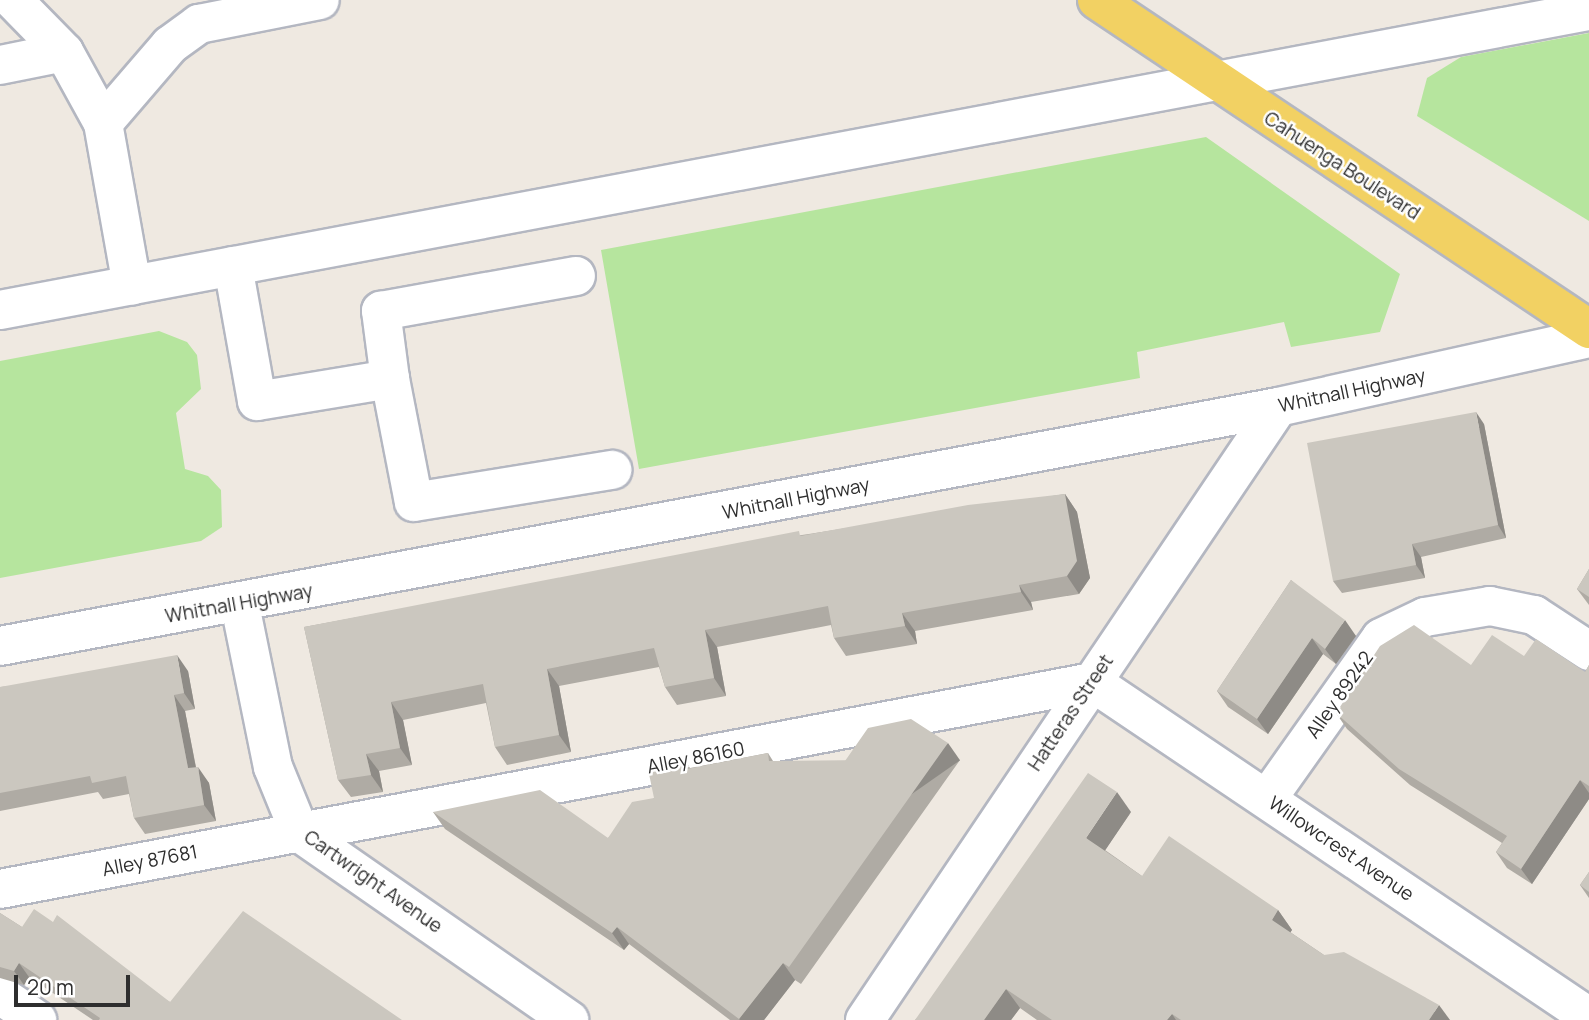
<!DOCTYPE html>
<style>
body{margin:0}
#map{position:relative;width:1589px;height:1020px;overflow:hidden;background:#efe9e1;font-family:Manrope,sans-serif}
div>[style]{position:absolute}
.green>*{inset:0;background:#b6e59e}
.roads{filter:drop-shadow(2px 0 #b4b7c1) drop-shadow(-2px 0 #b4b7c1) drop-shadow(0 2px #b4b7c1) drop-shadow(0 -2px #b4b7c1)}
.minor>*{height:38px;margin:-19px;padding:0 19px;transform-origin:19px;border-radius:19px;background:#fff}
.major>*{height:38px;margin:-19px;padding:0 19px;transform-origin:19px;border-radius:19px;background:#f2d163}
.wall>*{inset:0;background:#afaba4}
.shaded-wall>*{inset:0;background:#8e8b86;transform-origin:0 0}
.building>*{inset:0;background:#cbc7bf}
span{translate:-50% -50%;white-space:nowrap;text-align:center;line-height:1.15;-webkit-text-stroke:5px #fff;paint-order:stroke}
.street-label{font-size:19px;color:#2e2e2e}
.scale{position:absolute;left:14px;top:975px;width:116px;height:32px;box-sizing:border-box;border:4px solid #2e2e2e;border-top:0;padding-left:9px;font-size:21px;line-height:24px;white-space:nowrap;color:#2e2e2e;-webkit-text-stroke:5px #fff;paint-order:stroke}
</style>
<div id="map">
<div class="green">
<div style="clip-path:polygon(1589px 33px,1589px 221px,1417px 116px,1427px 78px,1461px 57px)"></div>
<div style="clip-path:polygon(1206px 137px,1400px 274px,1380px 332px,1291px 347px,1284px 322px,1137px 352px,1140px 378px,639px 469px,601px 250px)"></div>
<div style="clip-path:polygon(159px 331px,187px 342px,197px 355px,201px 389px,176px 413px,185px 469px,208px 476px,221px 490px,222px 527px,201px 541px,0 578px,0 361px)"></div>
</div>
<div class="roads">
<div class="minor">
<div style="left:13px;top:0;width:73px;rotate:45.6deg"></div>
<div style="left:64px;top:52px;width:81px;rotate:61.2deg"></div>
<div style="left:103px;top:123px;width:165px;rotate:79.9deg"></div>
<div style="left:0;top:65px;width:65px;rotate:-11.5deg"></div>
<div style="left:103px;top:123px;width:103px;rotate:-49.3deg"></div>
<div style="left:170px;top:45px;width:36px;rotate:-36deg"></div>
<div style="left:199px;top:24px;width:123px;rotate:-11.2deg"></div>
<div style="left:233px;top:266px;width:137px;rotate:79.9deg"></div>
<div style="left:257px;top:401px;width:135px;rotate:-9.4deg"></div>
<div style="left:390px;top:379px;width:69px;rotate:-97.5deg"></div>
<div style="left:381px;top:311px;width:198px;rotate:-10.2deg"></div>
<div style="left:0;top:310px;width:1617px;rotate:-10.66deg"></div>
<div style="left:390px;top:379px;width:125px;rotate:79deg"></div>
<div style="left:414px;top:502px;width:201px;rotate:-9.2deg"></div>
<div style="left:240px;top:605px;width:165px;rotate:78.5deg"></div>
<div style="left:273px;top:767px;width:71px;rotate:67.8deg"></div>
<div style="left:300px;top:833px;width:328px;rotate:34.8deg"></div>
<div style="left:0;top:646px;width:1300px;rotate:-10.59deg"></div>
<div style="left:1278px;top:407px;width:319px;rotate:-12.5deg"></div>
<div style="left:1267px;top:799px;width:197px;rotate:-54.7deg"></div>
<div style="left:1381px;top:638px;width:49px;rotate:-25.5deg"></div>
<div style="left:1425px;top:617px;width:66px;rotate:-9.6deg"></div>
<div style="left:1490px;top:606px;width:45px;rotate:11.6deg"></div>
<div style="left:1534px;top:615px;width:66px;rotate:33.2deg"></div>
<div style="left:0;top:889px;width:1111px;rotate:-10.73deg"></div>
<div style="left:1092px;top:682px;width:599px;rotate:33.98deg"></div>
<div style="left:0;top:995px;width:45px;rotate:34deg"></div>
<div style="left:865px;top:1020px;width:739px;rotate:-56.03deg"></div>
</div>
<div class="major">
<div style="left:1097px;top:0;width:592px;rotate:33.77deg"></div>
</div>
</div>
<div class="wall">
<div style="clip-path:polygon(1484px 424px,1506px 538px,1421px 557px,1425px 578px,1342px 593px,1333px 581px)"></div>
<div style="clip-path:polygon(1065px 494px,1077px 512px,1090px 578px,1079px 594px,1031px 602px,1033px 610px,915px 631px,917px 644px,846px 656px,834px 638px,831px 625px,717px 647px,726px 696px,677px 705px,665px 687px,659px 667px,559px 686px,571px 752px,507px 765px,495px 747px,486px 703px,403px 720px,412px 765px,379px 771px,383px 792px,351px 797px,338px 780px,304px 627px,802px 535px)"></div>
<div style="clip-path:polygon(1589px 569px,1589px 605px,1577px 589px)"></div>
<div style="clip-path:polygon(1291px 580px,1356px 636px,1336px 664px,1323px 654px,1268px 734px,1228px 707px,1217px 691px)"></div>
<div style="clip-path:polygon(1471px 665px,1585px 672px,1589px 665px,1589px 799px,1532px 884px,1507px 868px,1496px 852px,1502px 843px,1410px 785px,1347px 729px,1336px 713px)"></div>
<div style="clip-path:polygon(188px 671px,195px 709px,185px 711px,196px 767px,209px 783px,216px 821px,145px 834px,134px 818px,129px 794px,103px 799px,98px 792px,0 811px,0 687px)"></div>
<div style="clip-path:polygon(768px 753px,773px 761px,960px 760px,801px 984px,795px 980px,764px 1020px,730px 1020px,629px 944px,624px 950px,445px 829px,433px 812px,608px 838px,654px 798px,686px 762px,690px 768px)"></div>
<div style="clip-path:polygon(1131px 812px,1105px 850px,1142px 876px,1278px 910px,1292px 930px,1290px 932px,1324px 955px,1450px 1020px,1037px 1020px,1020px 1008px,1011px 1020px,915px 1020px)"></div>
<div style="clip-path:polygon(1589px 872px,1589px 898px,1580px 885px)"></div>
<div style="clip-path:polygon(0 913px,22px 927px,170px 1002px,402px 1020px,93px 1020px,29px 977px,24px 985px,0 978px)"></div>
</div>
<div class="shaded-wall">
<div style="clip-path:polygon(1476px 412px,1484px 424px,1506px 538px,1498px 525px)"></div>
<div style="clip-path:polygon(1065px 494px,1077px 512px,1090px 578px,1079px 594px,1067px 576px)"></div>
<div style="clip-path:polygon(1412px 544px,1421px 557px,1425px 578px,1416px 565px)"></div>
<div style="clip-path:polygon(1019px 585px,1031px 602px,1033px 610px,1021px 592px)"></div>
<div style="clip-path:polygon(902px 613px,915px 631px,917px 644px,905px 626px)"></div>
<div style="clip-path:polygon(1345px 620px,1356px 636px,1336px 664px,1325px 649px)"></div>
<div style="clip-path:polygon(705px 630px,717px 647px,726px 696px,714px 678px)"></div>
<div style="clip-path:polygon(1312px 638px,1323px 654px,1268px 734px,1257px 719px)"></div>
<div style="clip-path:polygon(177px 655px,188px 671px,195px 709px,184px 693px)"></div>
<div style="clip-path:polygon(547px 669px,559px 686px,571px 752px,559px 735px)"></div>
<div style="clip-path:polygon(174px 695px,185px 711px,199px 784px,188px 768px)"></div>
<div style="clip-path:polygon(391px 702px,403px 720px,412px 765px,400px 748px)"></div>
<div style="left:948px;top:743px;width:21px;height:275px;rotate:55deg"></div>
<div style="clip-path:polygon(366px 754px,379px 771px,383px 792px,371px 775px)"></div>
<div style="clip-path:polygon(198px 767px,209px 783px,216px 821px,204px 805px)"></div>
<div style="clip-path:polygon(1580px 780px,1589px 793px,1589px 799px,1532px 884px,1521px 869px)"></div>
<div style="clip-path:polygon(1117px 792px,1131px 812px,1100px 858px,1086px 838px)"></div>
<div style="clip-path:polygon(1278px 910px,1292px 930px,1286px 939px,1272px 920px)"></div>
<div style="clip-path:polygon(617px 927px,629px 944px,624px 950px,612px 933px)"></div>
<div style="clip-path:polygon(19px 963px,29px 977px,24px 985px,14px 971px)"></div>
<div style="clip-path:polygon(783px 963px,795px 980px,764px 1020px,740px 1020px,739px 1019px)"></div>
<div style="clip-path:polygon(1006px 989px,1020px 1008px,1011px 1020px,984px 1020px)"></div>
<div style="clip-path:polygon(1439px 1005px,1450px 1020px,1429px 1020px)"></div>
<div style="clip-path:polygon(1172px 1014px,1176px 1020px,1167px 1020px)"></div>
</div>
<div class="building">
<div style="clip-path:polygon(1476px 412px,1498px 525px,1412px 544px,1416px 565px,1333px 581px,1307px 443px)"></div>
<div style="clip-path:polygon(1065px 494px,1077px 561px,1067px 576px,1019px 585px,1021px 592px,902px 613px,905px 626px,834px 638px,828px 606px,705px 630px,714px 678px,665px 687px,654px 648px,547px 669px,559px 735px,495px 747px,483px 684px,391px 702px,400px 748px,366px 754px,371px 775px,338px 780px,304px 627px,799px 531px,800px 536px,968px 505px)"></div>
<div style="clip-path:polygon(1589px 569px,1589px 597px,1577px 589px)"></div>
<div style="clip-path:polygon(1291px 580px,1345px 620px,1325px 649px,1312px 638px,1257px 719px,1217px 691px)"></div>
<div style="clip-path:polygon(1414px 625px,1471px 665px,1492px 635px,1524px 656px,1536px 639px,1585px 672px,1589px 665px,1589px 786px,1580px 780px,1521px 869px,1496px 852px,1507px 836px,1399px 769px,1336px 713px,1380px 646px)"></div>
<div style="clip-path:polygon(177px 655px,184px 693px,174px 695px,188px 768px,198px 767px,204px 805px,134px 818px,126px 776px,92px 783px,90px 776px,0 793px,0 687px)"></div>
<div style="clip-path:polygon(911px 719px,948px 743px,789px 967px,783px 963px,739px 1019px,617px 927px,612px 933px,433px 812px,540px 790px,608px 838px,632px 802px,654px 798px,648px 769px,686px 762px,687px 769px,768px 753px,769px 761px,845px 761px,868px 728px)"></div>
<div style="clip-path:polygon(1088px 773px,1117px 792px,1086px 838px,1142px 876px,1169px 836px,1278px 910px,1272px 920px,1324px 955px,1344px 952px,1439px 1005px,1429px 1020px,1181px 1020px,1172px 1014px,1167px 1020px,1052px 1020px,1006px 989px,984px 1020px,915px 1020px)"></div>
<div style="clip-path:polygon(1589px 872px,1589px 892px,1580px 885px)"></div>
<div style="clip-path:polygon(34px 909px,53px 922px,57px 915px,170px 1002px,243px 911px,402px 1020px,99px 1020px,100px 1018px,19px 963px,14px 971px,0 967px,0 913px,22px 927px)"></div>
</div>
<div class="street-label">
<span style="left:1342px;top:166px;rotate:33deg">Cahuenga Boulevard</span>
<span style="left:1352px;top:391px;rotate:-12deg">Whitnall Highway</span>
<span style="left:796px;top:499px;rotate:-11deg">Whitnall Highway</span>
<span style="left:239px;top:604px;rotate:-10deg">Whitnall Highway</span>
<span style="left:1340px;top:695px;rotate:-55deg">Alley 89242</span>
<span style="left:1071px;top:713px;rotate:-56deg">Hatteras Street</span>
<span style="left:696px;top:758px;rotate:-11deg">Alley 86160</span>
<span style="left:1341px;top:849px;rotate:34deg">Willowcrest Avenue</span>
<span style="left:150px;top:861px;rotate:-11deg">Alley 87681</span>
<span style="left:373px;top:882px;rotate:35deg">Cartwright Avenue</span>
</div>
<div class="scale">20 m</div>
</div>
